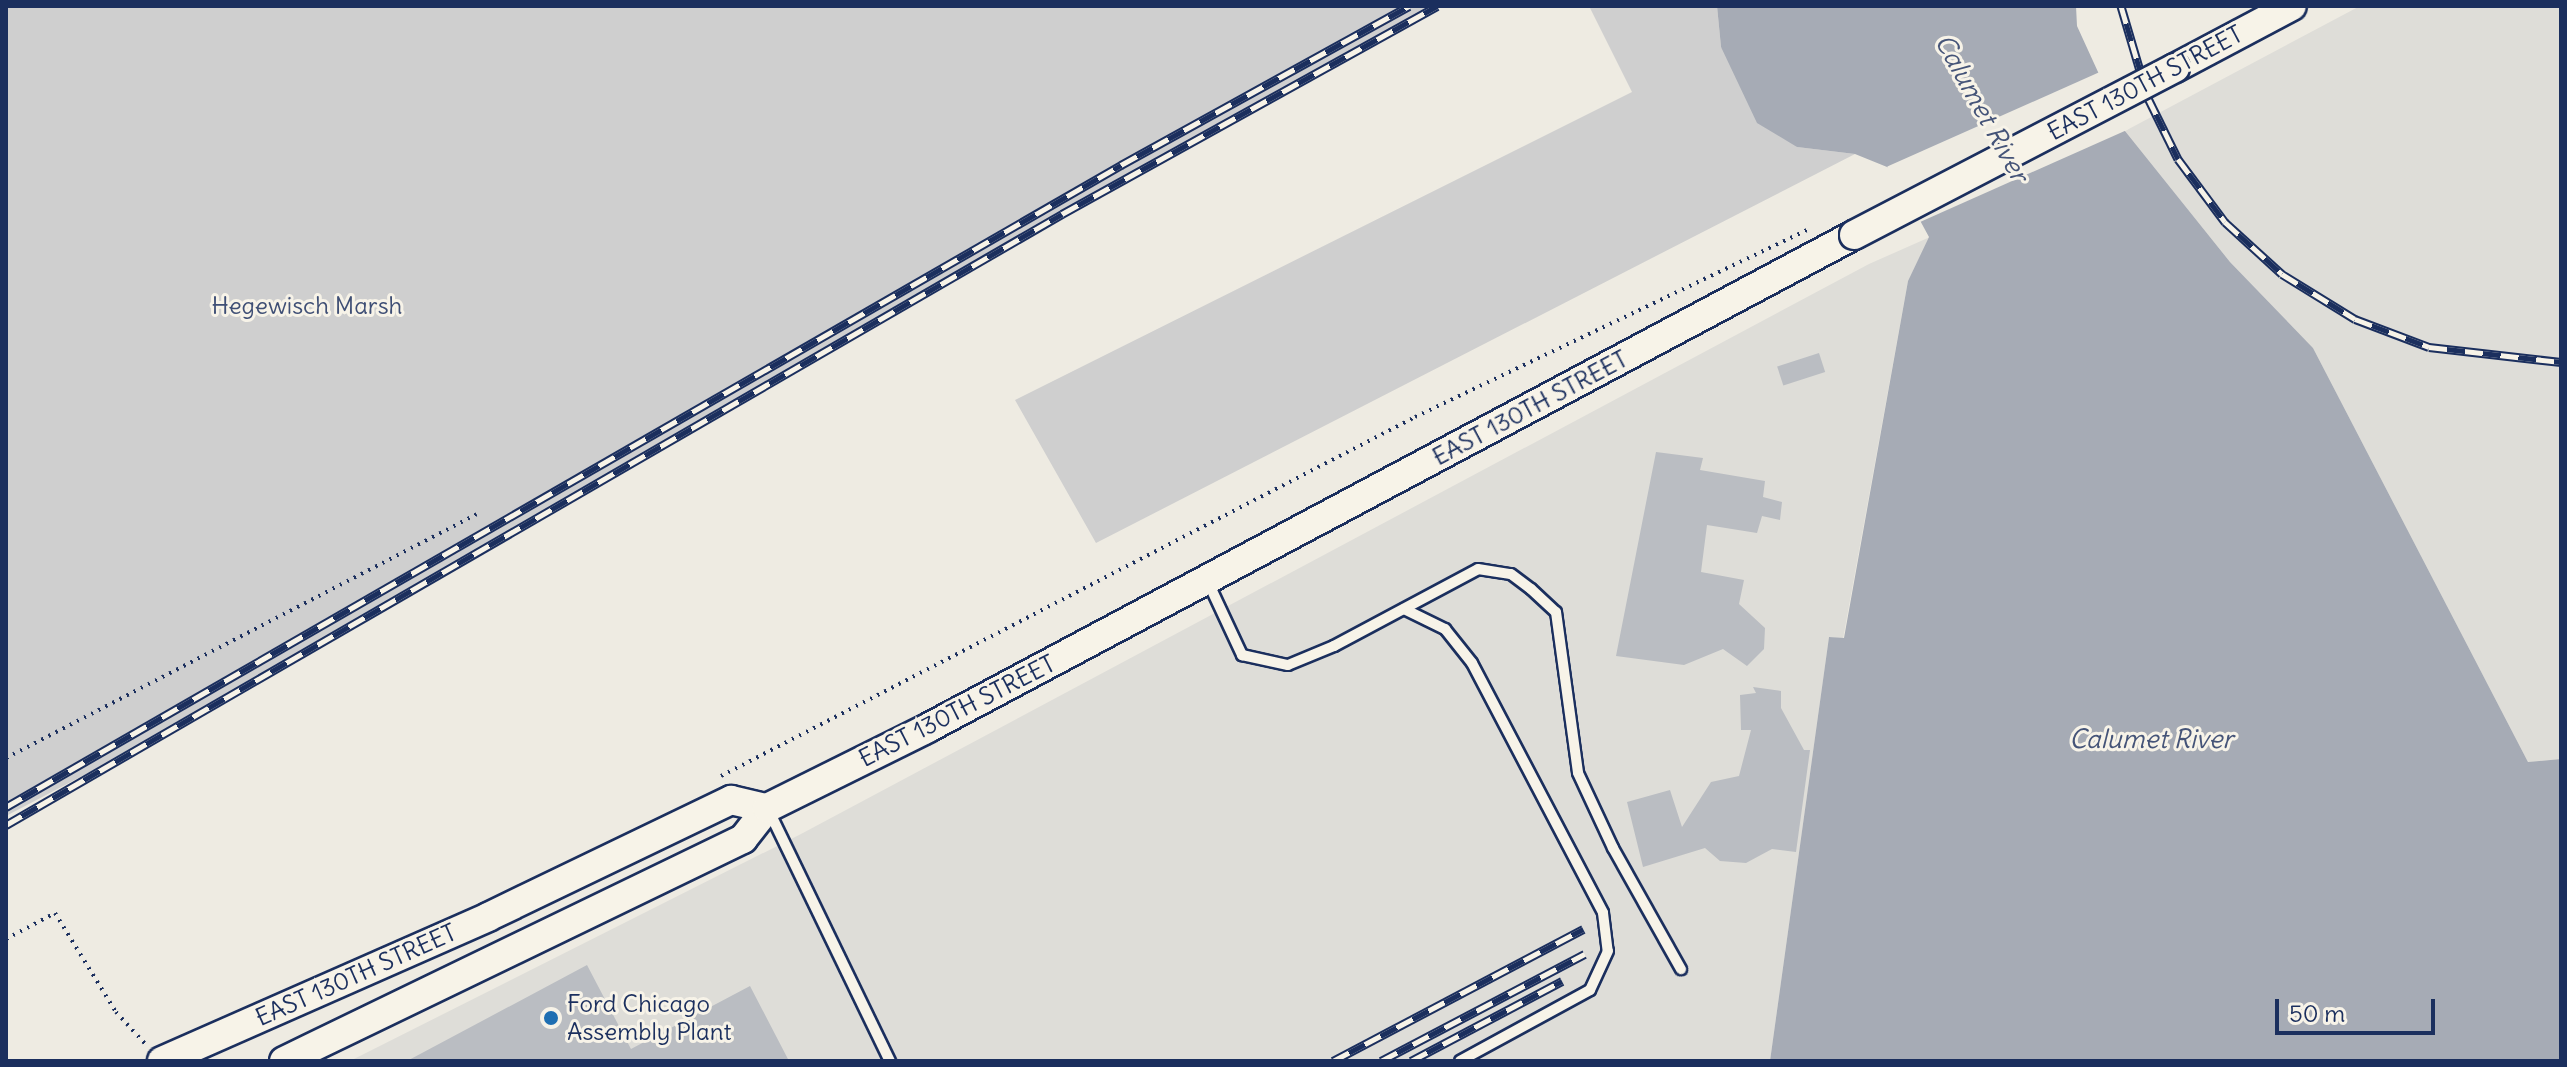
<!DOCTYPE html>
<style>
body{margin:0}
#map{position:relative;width:2567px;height:1067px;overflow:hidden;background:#eeebe2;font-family:Delius,sans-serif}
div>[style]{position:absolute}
.built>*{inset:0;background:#deddd8}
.green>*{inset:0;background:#cfcfcf}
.water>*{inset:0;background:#a6abb5}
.pier>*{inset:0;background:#eeebe2;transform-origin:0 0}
.building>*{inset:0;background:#babdc2;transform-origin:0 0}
.path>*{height:4px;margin-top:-2px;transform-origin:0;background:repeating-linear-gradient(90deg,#1b2f5e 0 2px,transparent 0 8px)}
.roads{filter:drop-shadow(2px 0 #1b2f5e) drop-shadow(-2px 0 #1b2f5e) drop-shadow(0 2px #1b2f5e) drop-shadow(0 -2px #1b2f5e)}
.lane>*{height:10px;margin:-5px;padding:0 5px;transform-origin:5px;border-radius:5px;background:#f7f3e8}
.secondary>*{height:28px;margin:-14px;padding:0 14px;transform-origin:14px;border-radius:14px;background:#f7f3e8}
.rail>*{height:9px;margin-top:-4.5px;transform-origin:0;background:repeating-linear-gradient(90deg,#f7f3e8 0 18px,#1b2f5e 0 36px);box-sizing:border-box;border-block:2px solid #1b2f5e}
.bridges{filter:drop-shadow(2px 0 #1b2f5e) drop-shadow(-2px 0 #1b2f5e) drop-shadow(0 2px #1b2f5e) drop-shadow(0 -2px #1b2f5e)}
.secondary-bridge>*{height:28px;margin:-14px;padding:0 14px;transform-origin:14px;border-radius:14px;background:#f7f3e8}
.dots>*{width:22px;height:22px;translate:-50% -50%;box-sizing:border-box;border:4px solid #f7f3e8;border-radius:50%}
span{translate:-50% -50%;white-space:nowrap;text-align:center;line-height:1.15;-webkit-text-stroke:6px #f7f3e8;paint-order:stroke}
.street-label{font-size:24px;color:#1b2f5e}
.park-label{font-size:24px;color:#3f4f75}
.poi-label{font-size:24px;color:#1b2f5e}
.left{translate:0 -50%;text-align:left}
.water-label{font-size:26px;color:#455478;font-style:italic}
.frame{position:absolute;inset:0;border:8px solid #1b2f5e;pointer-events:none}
.scale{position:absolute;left:2275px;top:999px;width:160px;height:36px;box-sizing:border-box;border:4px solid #1b2f5e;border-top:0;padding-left:10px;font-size:24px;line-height:28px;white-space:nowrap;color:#1b2f5e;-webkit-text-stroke:6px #f7f3e8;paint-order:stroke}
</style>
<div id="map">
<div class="built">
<div style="clip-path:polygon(2360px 6px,2561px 6px,2561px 759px,2528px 762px,2313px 348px,2230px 262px,2125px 131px)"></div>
<div style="clip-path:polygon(1930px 237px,1908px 281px,1843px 639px,1829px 637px,1770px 1061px,350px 1061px,801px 834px,1869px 264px)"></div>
</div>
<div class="green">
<div style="clip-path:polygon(6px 6px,1439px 6px,1162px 157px,166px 732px,6px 816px)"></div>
<div style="clip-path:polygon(1589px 6px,1717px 6px,1721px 47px,1797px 147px,1855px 154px,1096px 543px,1015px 400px,1632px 92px)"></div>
</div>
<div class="water">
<div style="clip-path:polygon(1717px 6px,2076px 6px,2077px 26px,2125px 131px,2230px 262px,2313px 348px,2528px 762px,2561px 759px,2561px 1061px,1770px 1061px,1829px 637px,1844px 638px,1908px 281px,1929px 237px,1892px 169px,1855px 154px,1797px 147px,1757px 123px,1721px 47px)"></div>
</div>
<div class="pier">
<div style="left:2102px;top:71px;width:64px;height:235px;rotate:66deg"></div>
</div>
<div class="building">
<div style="left:1819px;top:353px;width:20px;height:44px;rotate:72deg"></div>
<div style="clip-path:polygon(1656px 452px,1703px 458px,1700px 470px,1765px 481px,1763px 497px,1782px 502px,1780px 520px,1762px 516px,1757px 533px,1707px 525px,1701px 572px,1744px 580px,1739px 604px,1765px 628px,1764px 649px,1747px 666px,1723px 649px,1684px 665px,1616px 656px)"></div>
<div style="clip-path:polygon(1753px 687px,1781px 691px,1781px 708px,1804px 750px,1810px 750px,1796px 852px,1772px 849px,1746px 863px,1720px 861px,1705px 848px,1643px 867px,1627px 802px,1670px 790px,1682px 827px,1711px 782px,1739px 776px,1751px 730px,1741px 730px,1740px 695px,1756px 693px)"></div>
<div style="clip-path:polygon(587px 965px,631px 1049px,750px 986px,789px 1061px,407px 1061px)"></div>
</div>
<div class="path">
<div style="left:6px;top:758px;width:530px;rotate:-27.39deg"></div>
<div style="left:721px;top:776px;width:781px;rotate:-27.35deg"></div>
<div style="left:1415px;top:417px;width:437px;rotate:-25.5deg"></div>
<div style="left:6px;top:939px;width:55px;rotate:-28deg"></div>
<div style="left:55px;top:913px;width:116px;rotate:58.4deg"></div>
<div style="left:116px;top:1012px;width:46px;rotate:47.6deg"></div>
</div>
<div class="roads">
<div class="lane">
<div style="left:1208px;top:582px;width:81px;rotate:65deg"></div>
<div style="left:1242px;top:655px;width:47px;rotate:12.3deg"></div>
<div style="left:1288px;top:665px;width:50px;rotate:-22.4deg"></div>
<div style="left:1334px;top:646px;width:163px;rotate:-28.1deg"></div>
<div style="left:1478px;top:569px;width:33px;rotate:9deg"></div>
<div style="left:1511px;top:574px;width:25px;rotate:37deg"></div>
<div style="left:1531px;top:589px;width:34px;rotate:43deg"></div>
<div style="left:1556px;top:612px;width:162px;rotate:82.2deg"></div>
<div style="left:1578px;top:773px;width:83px;rotate:65deg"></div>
<div style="left:1613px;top:848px;width:139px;rotate:60.7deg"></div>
<div style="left:1404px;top:609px;width:46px;rotate:26deg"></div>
<div style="left:1445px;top:629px;width:43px;rotate:51.5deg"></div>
<div style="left:1472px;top:663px;width:282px;rotate:62.3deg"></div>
<div style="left:1603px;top:913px;width:38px;rotate:83deg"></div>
<div style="left:1608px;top:951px;width:43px;rotate:114.8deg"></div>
<div style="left:1590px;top:990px;width:148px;rotate:151.4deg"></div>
<div style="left:769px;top:811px;width:278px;rotate:64.2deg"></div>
</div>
<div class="secondary">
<div style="left:2175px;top:68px;width:132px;rotate:-27.9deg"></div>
<div style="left:162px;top:1061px;width:356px;rotate:-23.8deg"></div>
<div style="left:488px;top:917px;width:270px;rotate:-25.7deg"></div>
<div style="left:731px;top:800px;width:37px;rotate:13deg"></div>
<div style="left:284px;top:1061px;width:510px;rotate:-25.81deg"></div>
<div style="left:743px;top:839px;width:39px;rotate:-52deg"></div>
<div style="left:767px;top:808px;width:178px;rotate:-26.4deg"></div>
<div style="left:926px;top:729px;width:1051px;rotate:-28.03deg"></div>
</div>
</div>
<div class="rail">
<div style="left:2121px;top:6px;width:96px;rotate:73.6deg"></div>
<div style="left:2148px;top:98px;width:68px;rotate:63.8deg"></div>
<div style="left:2178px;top:159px;width:79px;rotate:53.3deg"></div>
<div style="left:2225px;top:222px;width:77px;rotate:42.4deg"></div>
<div style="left:2282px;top:274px;width:86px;rotate:31.7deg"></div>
<div style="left:2355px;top:319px;width:79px;rotate:20.7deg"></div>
<div style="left:2429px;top:347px;width:133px;rotate:6.5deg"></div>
<div style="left:6px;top:807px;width:1287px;rotate:-29.93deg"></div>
<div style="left:1121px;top:165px;width:329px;rotate:-28.9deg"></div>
<div style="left:6px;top:825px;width:1220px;rotate:-30.05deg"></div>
<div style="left:1062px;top:214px;width:429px;rotate:-29deg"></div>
<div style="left:1333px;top:1061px;width:283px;rotate:-27.8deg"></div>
<div style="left:1381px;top:1061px;width:230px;rotate:-27.7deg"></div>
<div style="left:1411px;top:1061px;width:171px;rotate:-27.9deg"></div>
</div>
<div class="bridges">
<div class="secondary-bridge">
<div style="left:1854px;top:235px;width:362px;rotate:-27.5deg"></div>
</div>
</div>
<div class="dots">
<div style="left:551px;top:1018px;background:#1f6fb2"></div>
</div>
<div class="street-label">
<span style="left:2145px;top:83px;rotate:-28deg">EAST 130TH STREET</span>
<span style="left:1530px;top:408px;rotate:-28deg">EAST 130TH STREET</span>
<span style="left:957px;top:711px;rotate:-27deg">EAST 130TH STREET</span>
<span style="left:356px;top:975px;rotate:-24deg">EAST 130TH STREET</span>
</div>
<div class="park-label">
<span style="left:307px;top:306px">Hegewisch Marsh</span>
</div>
<div class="poi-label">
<span class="left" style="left:567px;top:1018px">Ford Chicago<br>Assembly Plant</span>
</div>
<div class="water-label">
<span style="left:1982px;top:108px;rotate:61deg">Calumet River</span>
<span style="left:2151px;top:739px">Calumet River</span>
</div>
<div class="frame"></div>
<div class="scale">50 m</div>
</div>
